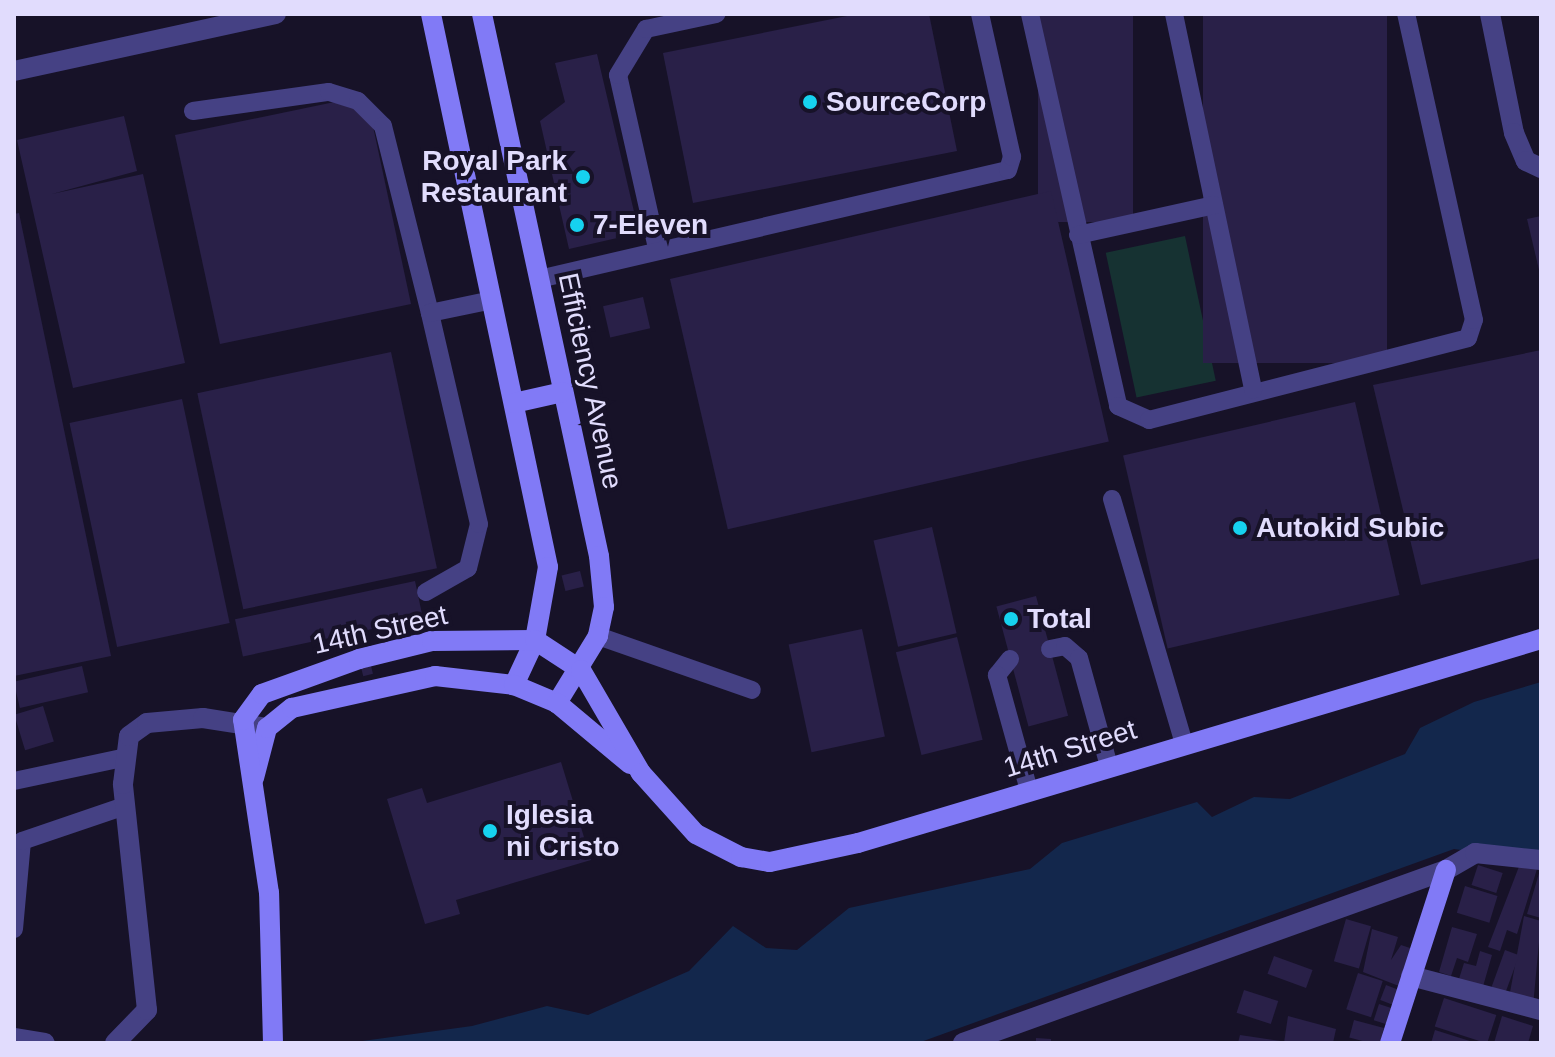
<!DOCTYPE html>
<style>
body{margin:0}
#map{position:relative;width:1555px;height:1057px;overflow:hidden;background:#171228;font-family:Helvetica,sans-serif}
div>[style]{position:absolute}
.green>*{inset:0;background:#163232;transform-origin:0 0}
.water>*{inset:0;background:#13274c}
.building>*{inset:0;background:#292048;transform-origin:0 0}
.lane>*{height:18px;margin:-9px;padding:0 9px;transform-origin:9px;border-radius:9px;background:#454184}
.street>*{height:20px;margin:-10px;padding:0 10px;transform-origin:10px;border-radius:10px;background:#454184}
.secondary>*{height:20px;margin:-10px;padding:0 10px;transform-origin:10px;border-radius:10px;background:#817af6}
.dots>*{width:22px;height:22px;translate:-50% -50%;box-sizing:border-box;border:4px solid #171228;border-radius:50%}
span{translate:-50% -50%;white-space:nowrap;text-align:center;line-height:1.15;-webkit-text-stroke:8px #171228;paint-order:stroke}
.poi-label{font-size:28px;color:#e1dcfd;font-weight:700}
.left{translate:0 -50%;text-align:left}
.right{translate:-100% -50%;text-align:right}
.street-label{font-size:28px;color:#e1dcfd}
.frame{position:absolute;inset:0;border:16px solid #e1dcfd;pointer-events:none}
</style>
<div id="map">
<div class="green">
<div style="left:1185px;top:236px;width:148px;height:81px;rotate:78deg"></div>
</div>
<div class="water">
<div style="clip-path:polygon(1541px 682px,1541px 861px,1454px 849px,918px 1043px,348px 1043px,472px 1026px,547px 1006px,588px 1015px,689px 971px,733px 926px,766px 948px,797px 950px,849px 908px,1030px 869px,1062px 843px,1197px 802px,1212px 817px,1254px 797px,1290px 799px,1405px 754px,1420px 728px,1474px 702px)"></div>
</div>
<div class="building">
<div style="clip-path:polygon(857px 14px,929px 14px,957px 151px,693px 203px,663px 53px)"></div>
<div style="left:1038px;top:14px;width:95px;height:208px"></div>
<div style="left:1203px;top:14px;width:184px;height:349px"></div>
<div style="clip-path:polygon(597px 54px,639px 233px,569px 249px,540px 121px,565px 102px,555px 63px)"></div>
<div style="clip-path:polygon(349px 99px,371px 117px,411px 304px,220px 344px,175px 135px)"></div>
<div style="clip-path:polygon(124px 116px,137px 171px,52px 194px,143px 174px,185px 363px,73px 388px,17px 140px)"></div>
<div style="left:1051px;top:191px;width:257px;height:391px;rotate:77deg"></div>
<div style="clip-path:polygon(19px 213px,111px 656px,14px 676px,14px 214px)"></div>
<div style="clip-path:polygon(1541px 216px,1541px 274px,1540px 274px,1527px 219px)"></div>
<div style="left:643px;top:297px;width:32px;height:41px;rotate:77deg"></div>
<div style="clip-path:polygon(1541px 350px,1541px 558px,1421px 585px,1373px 385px)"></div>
<div style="left:391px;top:352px;width:221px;height:198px;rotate:78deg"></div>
<div style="left:182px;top:399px;width:229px;height:115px;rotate:78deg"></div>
<div style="left:1355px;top:402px;width:198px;height:238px;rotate:77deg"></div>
<div style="left:932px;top:527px;width:109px;height:60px;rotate:77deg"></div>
<div style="left:580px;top:571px;width:16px;height:19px;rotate:76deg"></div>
<div style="left:415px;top:581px;width:38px;height:184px;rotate:78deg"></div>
<div style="left:1036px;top:596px;width:124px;height:41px;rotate:75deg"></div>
<div style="left:862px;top:629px;width:110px;height:75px;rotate:78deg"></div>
<div style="left:957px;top:637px;width:106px;height:63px;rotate:76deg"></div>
<div style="left:82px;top:666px;width:27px;height:70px;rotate:77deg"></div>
<div style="left:371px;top:666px;width:8px;height:10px;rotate:76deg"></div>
<div style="left:43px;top:706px;width:37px;height:30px;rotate:73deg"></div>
<div style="clip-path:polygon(561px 762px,591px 860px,456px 900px,460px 914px,425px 924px,387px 799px,422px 788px,427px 803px)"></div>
<div style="clip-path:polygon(1520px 864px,1537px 869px,1517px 934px,1507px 930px,1500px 951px,1488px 947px)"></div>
<div style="left:1478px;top:865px;width:26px;height:21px;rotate:18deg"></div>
<div style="clip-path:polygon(1540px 870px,1541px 870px,1541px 918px,1527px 914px)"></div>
<div style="left:1465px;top:886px;width:34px;height:28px;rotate:17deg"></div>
<div style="clip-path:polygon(1524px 916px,1541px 921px,1533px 1006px,1509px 998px)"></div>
<div style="left:1346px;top:919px;width:26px;height:44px;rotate:16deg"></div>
<div style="clip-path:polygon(1452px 927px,1477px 934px,1468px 962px,1457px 958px,1451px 976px,1439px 972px)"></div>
<div style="clip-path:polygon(1372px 929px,1398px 937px,1391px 960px,1401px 945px,1416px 950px,1404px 988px,1363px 972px)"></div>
<div style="left:1505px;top:950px;width:15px;height:43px;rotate:20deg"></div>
<div style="clip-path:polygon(1480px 951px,1492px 955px,1482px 990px,1458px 982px,1464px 963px,1476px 966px)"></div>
<div style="left:1274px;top:956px;width:41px;height:19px;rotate:20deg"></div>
<div style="left:1358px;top:973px;width:26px;height:38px;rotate:18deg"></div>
<div style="left:1386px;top:985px;width:14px;height:16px;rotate:21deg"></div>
<div style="left:1244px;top:990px;width:36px;height:24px;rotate:18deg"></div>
<div style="left:1444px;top:998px;width:55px;height:30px;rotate:18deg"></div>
<div style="left:1379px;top:1004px;width:16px;height:17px;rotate:18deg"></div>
<div style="clip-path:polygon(1288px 1016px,1336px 1029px,1333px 1043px,1284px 1043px)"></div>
<div style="clip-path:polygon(1502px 1016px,1533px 1026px,1528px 1043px,1494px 1043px)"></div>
<div style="left:1354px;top:1020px;width:31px;height:18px;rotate:15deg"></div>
<div style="clip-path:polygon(1435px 1030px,1473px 1042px,1473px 1043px,1431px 1043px)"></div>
<div style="clip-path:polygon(1240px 1035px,1281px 1041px,1281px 1043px,1238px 1043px)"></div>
<div style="clip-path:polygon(1036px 1038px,1051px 1039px,1051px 1043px,1036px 1043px)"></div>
</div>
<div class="lane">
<div style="left:1030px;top:14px;width:402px;rotate:77.3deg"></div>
<div style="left:1118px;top:406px;width:34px;rotate:24deg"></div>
<div style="left:1149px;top:420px;width:329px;rotate:-14.4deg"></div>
<div style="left:1468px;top:338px;width:19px;rotate:-72deg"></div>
<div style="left:1474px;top:320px;width:313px;rotate:-102.5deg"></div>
<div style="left:1174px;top:14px;width:384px;rotate:78.1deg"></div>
<div style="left:193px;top:111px;width:137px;rotate:-8deg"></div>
<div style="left:329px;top:92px;width:30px;rotate:17deg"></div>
<div style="left:358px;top:101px;width:35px;rotate:45deg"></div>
<div style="left:383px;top:126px;width:193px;rotate:75.9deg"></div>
<div style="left:1078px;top:235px;width:139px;rotate:-12.4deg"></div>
<div style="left:657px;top:248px;width:177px;rotate:-102.7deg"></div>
<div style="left:618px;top:75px;width:54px;rotate:-58.7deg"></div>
<div style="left:646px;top:29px;width:72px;rotate:-12.1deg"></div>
<div style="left:539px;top:279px;width:481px;rotate:-13.1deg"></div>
<div style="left:1008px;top:170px;width:14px;rotate:-73deg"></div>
<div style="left:1012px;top:157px;width:147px;rotate:-102.6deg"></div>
<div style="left:1112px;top:499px;width:254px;rotate:73.6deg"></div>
<div style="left:426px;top:592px;width:48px;rotate:-29.7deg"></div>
<div style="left:468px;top:568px;width:45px;rotate:-76deg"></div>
<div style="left:479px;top:524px;width:217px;rotate:-103.1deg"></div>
<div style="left:430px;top:313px;width:63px;rotate:-11.8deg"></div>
<div style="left:598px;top:636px;width:163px;rotate:19.3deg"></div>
<div style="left:1050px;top:649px;width:15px;rotate:-11deg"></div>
<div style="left:1065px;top:646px;width:18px;rotate:41deg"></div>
<div style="left:1079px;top:658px;width:112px;rotate:74.5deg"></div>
<div style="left:1010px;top:659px;width:21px;rotate:129deg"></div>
<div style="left:997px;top:675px;width:119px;rotate:74.5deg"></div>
<div style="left:14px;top:781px;width:110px;rotate:-12deg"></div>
<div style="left:14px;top:929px;width:88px;rotate:-84.8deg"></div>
<div style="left:22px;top:841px;width:109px;rotate:-18.8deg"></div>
</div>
<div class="street">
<div style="left:1490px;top:14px;width:121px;rotate:78.6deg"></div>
<div style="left:1514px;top:133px;width:30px;rotate:67deg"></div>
<div style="left:1526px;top:161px;width:17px;rotate:25deg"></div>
<div style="left:14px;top:71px;width:268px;rotate:-12.3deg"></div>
<div style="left:1411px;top:976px;width:134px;rotate:14.7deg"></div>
<div style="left:14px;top:1038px;width:31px;rotate:9deg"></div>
<div style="left:115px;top:1043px;width:46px;rotate:-45.9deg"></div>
<div style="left:147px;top:1010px;width:227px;rotate:-96.1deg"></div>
<div style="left:123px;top:784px;width:48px;rotate:-82.9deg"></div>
<div style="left:129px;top:736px;width:22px;rotate:-36deg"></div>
<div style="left:147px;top:723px;width:56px;rotate:-5.1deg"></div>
<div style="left:203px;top:718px;width:65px;rotate:8.9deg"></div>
<div style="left:963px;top:1043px;width:513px;rotate:-19.71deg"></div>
<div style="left:1446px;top:870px;width:34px;rotate:-30deg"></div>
<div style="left:1475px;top:853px;width:66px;rotate:6.1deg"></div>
</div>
<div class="secondary">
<div style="left:431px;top:14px;width:565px;rotate:78.05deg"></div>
<div style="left:548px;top:567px;width:74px;rotate:100.1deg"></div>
<div style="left:535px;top:640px;width:50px;rotate:115deg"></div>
<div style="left:482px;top:14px;width:554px;rotate:77.82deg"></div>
<div style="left:599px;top:556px;width:51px;rotate:84.4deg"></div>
<div style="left:604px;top:607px;width:30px;rotate:102deg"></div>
<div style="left:598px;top:636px;width:79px;rotate:121.5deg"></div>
<div style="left:514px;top:403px;width:50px;rotate:-12.7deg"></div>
<div style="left:254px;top:778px;width:52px;rotate:-75.4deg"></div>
<div style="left:267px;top:728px;width:32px;rotate:-39deg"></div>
<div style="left:292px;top:708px;width:147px;rotate:-12.6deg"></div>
<div style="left:435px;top:676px;width:80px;rotate:6.5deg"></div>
<div style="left:514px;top:685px;width:47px;rotate:22.7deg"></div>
<div style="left:557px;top:703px;width:95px;rotate:39.9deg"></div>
<div style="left:273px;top:1043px;width:150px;rotate:-91.5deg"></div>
<div style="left:269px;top:893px;width:175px;rotate:-98.5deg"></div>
<div style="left:243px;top:720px;width:32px;rotate:-54deg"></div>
<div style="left:262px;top:694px;width:103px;rotate:-19.8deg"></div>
<div style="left:359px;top:659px;width:75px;rotate:-13.9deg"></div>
<div style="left:432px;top:641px;width:103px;rotate:-0.6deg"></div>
<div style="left:535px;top:640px;width:55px;rotate:33.1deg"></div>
<div style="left:581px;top:670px;width:119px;rotate:59.8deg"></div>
<div style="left:641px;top:773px;width:82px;rotate:48deg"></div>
<div style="left:696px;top:834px;width:51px;rotate:27.1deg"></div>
<div style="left:741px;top:857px;width:29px;rotate:10deg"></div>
<div style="left:770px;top:862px;width:90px;rotate:-12.2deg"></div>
<div style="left:858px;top:843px;width:713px;rotate:-16.63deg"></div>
<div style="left:1390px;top:1043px;width:182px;rotate:-72.1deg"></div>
</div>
<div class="dots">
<div style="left:810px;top:102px;background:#16d2ef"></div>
<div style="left:583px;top:177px;background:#16d2ef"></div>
<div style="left:577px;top:225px;background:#16d2ef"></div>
<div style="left:1240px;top:528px;background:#16d2ef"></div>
<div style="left:1011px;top:619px;background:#16d2ef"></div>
<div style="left:490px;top:831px;background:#16d2ef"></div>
</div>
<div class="poi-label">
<span class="left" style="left:826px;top:102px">SourceCorp</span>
<span class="right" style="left:567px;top:177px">Royal Park<br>Restaurant</span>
<span class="left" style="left:593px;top:225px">7-Eleven</span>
<span class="left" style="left:1256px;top:528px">Autokid Subic</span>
<span class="left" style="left:1027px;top:619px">Total</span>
<span class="left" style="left:506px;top:831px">Iglesia<br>ni Cristo</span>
</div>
<div class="street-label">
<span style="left:590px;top:381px;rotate:78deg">Efficiency Avenue</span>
<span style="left:380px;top:630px;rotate:-13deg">14th Street</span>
<span style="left:1070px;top:749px;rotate:-17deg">14th Street</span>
</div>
<div class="frame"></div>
</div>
